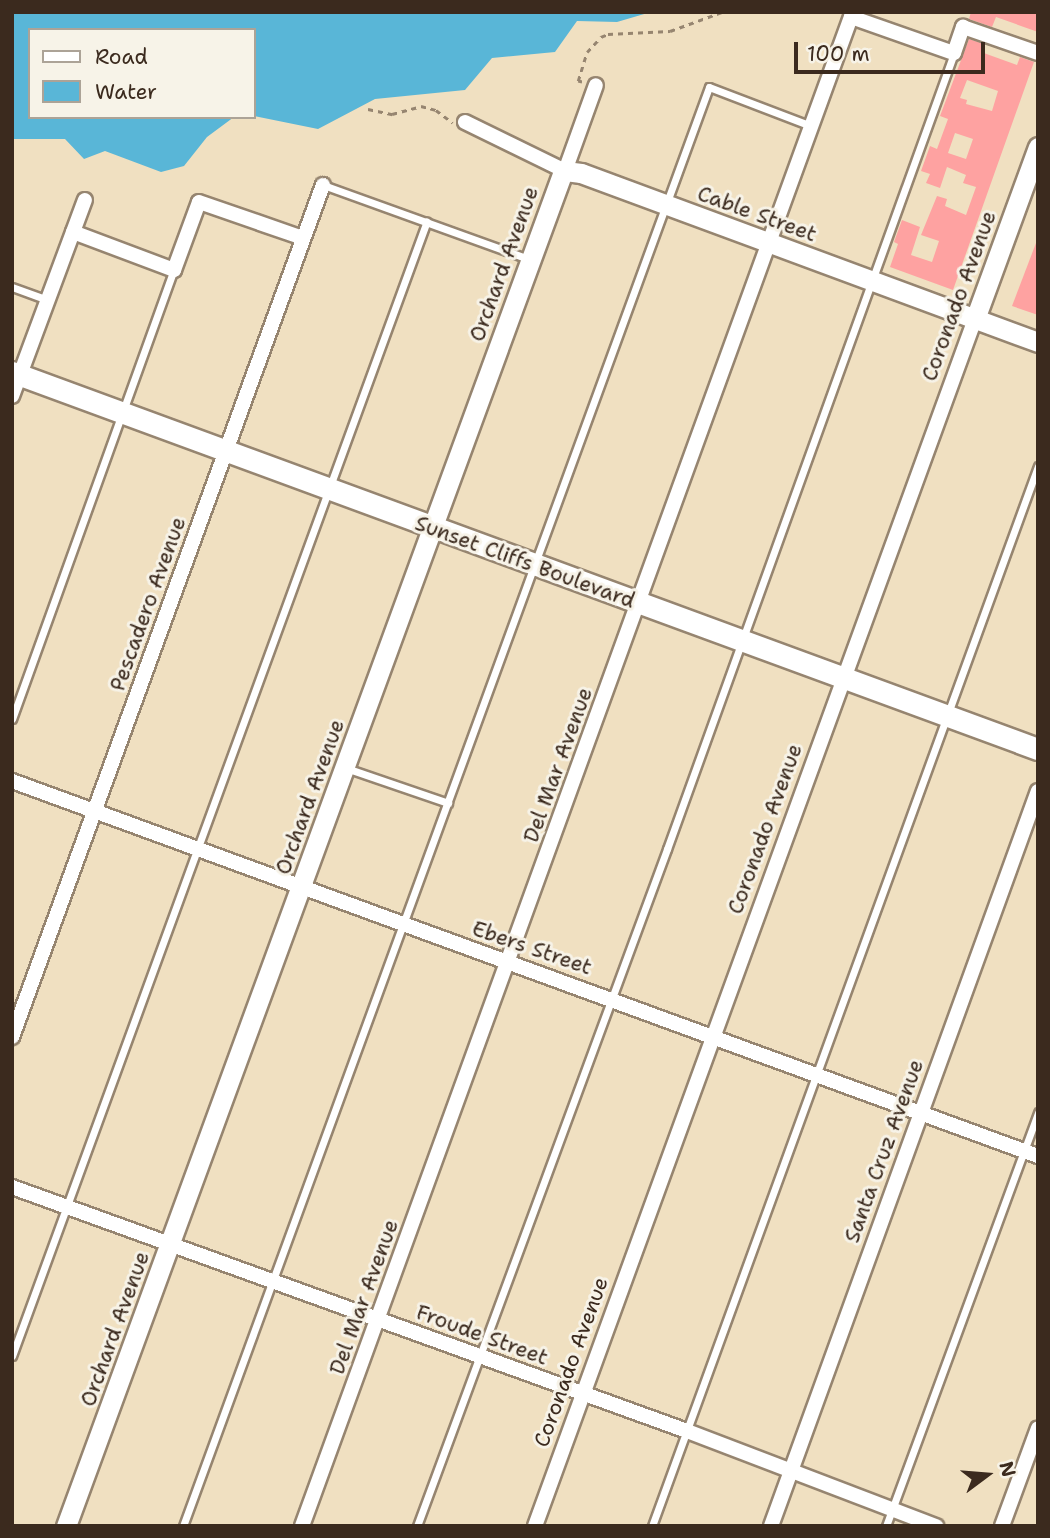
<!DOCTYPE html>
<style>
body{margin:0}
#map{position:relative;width:1050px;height:1538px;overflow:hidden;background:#f0e0c1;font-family:"Shantell Sans",sans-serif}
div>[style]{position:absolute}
.water>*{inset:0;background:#59b6d7}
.building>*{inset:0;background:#fea2a1}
.path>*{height:2.5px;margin-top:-1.25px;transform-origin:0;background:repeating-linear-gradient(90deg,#968570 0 5px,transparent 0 10px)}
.roads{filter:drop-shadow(2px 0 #968570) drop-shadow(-2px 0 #968570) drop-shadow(0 2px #968570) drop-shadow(0 -2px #968570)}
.service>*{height:7px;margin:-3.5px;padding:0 3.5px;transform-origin:3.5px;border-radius:3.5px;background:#fff}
.minor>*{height:14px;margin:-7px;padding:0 7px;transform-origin:7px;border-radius:7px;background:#fff}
.tertiary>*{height:19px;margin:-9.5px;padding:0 9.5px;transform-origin:9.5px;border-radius:9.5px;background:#fff}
.secondary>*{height:21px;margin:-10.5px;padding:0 10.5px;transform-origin:10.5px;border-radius:10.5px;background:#fff}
span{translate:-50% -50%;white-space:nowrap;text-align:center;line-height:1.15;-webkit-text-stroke:6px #f7f3e8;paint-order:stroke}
.street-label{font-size:21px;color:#3b2a1e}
.frame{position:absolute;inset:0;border:14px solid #3b2a1e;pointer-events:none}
.legend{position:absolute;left:28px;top:28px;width:228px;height:91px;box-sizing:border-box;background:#f7f3e8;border:2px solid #aca397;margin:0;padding:9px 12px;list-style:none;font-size:21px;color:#3b2a1e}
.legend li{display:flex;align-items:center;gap:14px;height:35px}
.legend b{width:35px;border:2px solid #aca397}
.north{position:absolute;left:952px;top:1440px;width:70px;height:70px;-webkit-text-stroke:5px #f7f3e8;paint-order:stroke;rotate:74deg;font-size:19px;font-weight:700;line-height:28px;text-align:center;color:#3b2a1e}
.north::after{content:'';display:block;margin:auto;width:24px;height:32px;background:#3b2a1e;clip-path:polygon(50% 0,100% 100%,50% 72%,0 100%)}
.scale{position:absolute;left:794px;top:42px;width:191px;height:32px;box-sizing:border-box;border:4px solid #3b2a1e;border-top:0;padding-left:9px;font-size:21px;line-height:24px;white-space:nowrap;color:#3b2a1e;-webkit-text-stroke:5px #f7f3e8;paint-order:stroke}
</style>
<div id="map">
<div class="water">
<div style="clip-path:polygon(12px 12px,651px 12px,617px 22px,577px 21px,555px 52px,492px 58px,465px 90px,375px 99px,318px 129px,254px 116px,254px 30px,30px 30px,30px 117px,234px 117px,207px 137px,184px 166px,161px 172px,105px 151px,84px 159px,65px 139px,12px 139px)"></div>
</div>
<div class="building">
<div style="clip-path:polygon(971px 12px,1038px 12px,1038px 32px,996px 17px,992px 27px,969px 19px)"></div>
<div style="clip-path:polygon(evenodd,969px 39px,984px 44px,981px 52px,1017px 65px,1020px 57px,1034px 62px,953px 290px,890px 267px,898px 244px,894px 242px,902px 220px,920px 227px,911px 255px,932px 262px,939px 241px,921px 235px,937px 196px,947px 199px,945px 206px,966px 215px,976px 187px,963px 183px,966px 175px,947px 167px,940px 188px,926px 183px,930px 174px,921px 171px,930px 146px,937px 149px,948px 119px,940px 116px,969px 39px,967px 80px,998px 91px,992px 111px,966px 104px,967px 100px,960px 98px,967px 80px,969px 39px,955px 133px,973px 139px,966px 159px,948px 153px,955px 133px)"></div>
<div style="clip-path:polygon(1036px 243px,1038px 243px,1038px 315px,1012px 306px)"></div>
</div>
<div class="path">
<div style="left:582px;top:82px;width:4px;rotate:-166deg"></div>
<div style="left:578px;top:81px;width:30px;rotate:-73deg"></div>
<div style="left:587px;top:52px;width:21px;rotate:-47deg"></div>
<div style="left:601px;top:37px;width:8px;rotate:-23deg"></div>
<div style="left:608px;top:34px;width:62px;rotate:-2.8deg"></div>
<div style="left:670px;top:31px;width:55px;rotate:-20.1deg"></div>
<div style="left:368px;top:109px;width:25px;rotate:12deg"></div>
<div style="left:392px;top:114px;width:30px;rotate:-15deg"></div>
<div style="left:421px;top:106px;width:16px;rotate:15deg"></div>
<div style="left:436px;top:110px;width:21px;rotate:37deg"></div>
</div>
<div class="roads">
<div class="service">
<div style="left:323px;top:185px;width:219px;rotate:19.8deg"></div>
<div style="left:12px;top:287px;width:37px;rotate:20deg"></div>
<div style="left:12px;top:719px;width:477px;rotate:-70.2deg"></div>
<div style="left:346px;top:768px;width:108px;rotate:18.9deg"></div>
<div style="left:12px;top:1356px;width:1208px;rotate:-69.92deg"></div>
<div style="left:183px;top:1526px;width:1532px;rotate:-69.92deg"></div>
<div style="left:709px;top:87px;width:109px;rotate:20.9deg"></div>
<div style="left:417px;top:1526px;width:722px;rotate:-69.73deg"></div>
<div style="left:667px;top:849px;width:846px;rotate:-70.17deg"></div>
<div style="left:652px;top:1526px;width:1128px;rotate:-69.99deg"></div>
<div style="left:886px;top:1526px;width:441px;rotate:-69.8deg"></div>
</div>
<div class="minor">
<div style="left:465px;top:122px;width:111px;rotate:26.1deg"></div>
<div style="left:565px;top:171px;width:91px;rotate:-70.2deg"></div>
<div style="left:73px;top:232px;width:108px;rotate:20.6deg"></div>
<div style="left:174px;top:270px;width:72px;rotate:-69.8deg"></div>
<div style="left:199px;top:202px;width:110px;rotate:19.1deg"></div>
<div style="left:12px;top:396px;width:209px;rotate:-69.6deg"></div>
<div style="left:12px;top:781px;width:1092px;rotate:20.08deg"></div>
<div style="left:12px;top:1037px;width:907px;rotate:-69.95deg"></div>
<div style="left:12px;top:1187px;width:718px;rotate:19.87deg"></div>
<div style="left:687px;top:1431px;width:267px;rotate:20.9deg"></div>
<div style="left:302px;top:1526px;width:1606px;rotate:-70.01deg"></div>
<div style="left:851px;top:17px;width:109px;rotate:19.3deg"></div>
<div style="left:954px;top:53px;width:28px;rotate:-71deg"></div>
<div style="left:963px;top:27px;width:79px;rotate:19.1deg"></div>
<div style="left:535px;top:1526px;width:1285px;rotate:-69.97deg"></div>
<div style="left:771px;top:1526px;width:782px;rotate:-70.04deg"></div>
<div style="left:1002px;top:1526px;width:104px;rotate:-69.8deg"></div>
</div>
<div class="tertiary">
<div style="left:975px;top:319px;width:183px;rotate:-69.9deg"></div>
<div style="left:66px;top:1526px;width:1440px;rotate:-69.85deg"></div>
<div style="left:562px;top:174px;width:4px;rotate:-45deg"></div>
<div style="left:565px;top:171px;width:16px;rotate:7deg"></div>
<div style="left:581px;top:173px;width:487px;rotate:20.3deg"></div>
</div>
<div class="secondary">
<div style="left:12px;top:372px;width:1093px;rotate:20.18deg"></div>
</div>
</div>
<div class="street-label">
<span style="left:757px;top:214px;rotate:20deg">Cable Street</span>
<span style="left:504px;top:264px;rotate:-70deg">Orchard Avenue</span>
<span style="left:959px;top:296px;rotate:-70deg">Coronado Avenue</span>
<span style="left:525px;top:562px;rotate:20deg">Sunset Cliffs Boulevard</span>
<span style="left:148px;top:604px;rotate:-70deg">Pescadero Avenue</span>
<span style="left:558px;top:765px;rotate:-70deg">Del Mar Avenue</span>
<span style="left:310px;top:797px;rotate:-70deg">Orchard Avenue</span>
<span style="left:765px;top:829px;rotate:-70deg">Coronado Avenue</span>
<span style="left:532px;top:948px;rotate:19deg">Ebers Street</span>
<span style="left:884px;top:1151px;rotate:-70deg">Santa Cruz Avenue</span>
<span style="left:364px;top:1297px;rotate:-70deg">Del Mar Avenue</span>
<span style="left:115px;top:1329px;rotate:-70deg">Orchard Avenue</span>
<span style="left:482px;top:1335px;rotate:20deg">Froude Street</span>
<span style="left:571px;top:1362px;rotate:-70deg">Coronado Avenue</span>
</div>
<div class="frame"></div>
<ul class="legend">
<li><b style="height:9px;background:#fff"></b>Road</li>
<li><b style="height:19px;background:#59b6d7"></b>Water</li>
</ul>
<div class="north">N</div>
<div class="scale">100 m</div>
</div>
